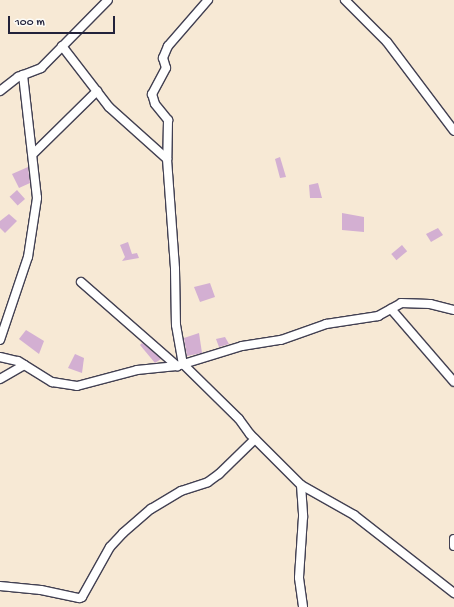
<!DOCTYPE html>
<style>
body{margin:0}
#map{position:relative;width:454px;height:607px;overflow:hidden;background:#f7e9d5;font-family:"Gochi Hand",sans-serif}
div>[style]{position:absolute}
.building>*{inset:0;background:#d3afd2;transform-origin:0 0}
.roads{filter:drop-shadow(1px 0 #424052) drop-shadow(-1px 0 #424052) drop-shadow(0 1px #424052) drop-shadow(0 -1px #424052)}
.minor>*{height:8px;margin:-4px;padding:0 4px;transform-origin:4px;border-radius:4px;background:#fff}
span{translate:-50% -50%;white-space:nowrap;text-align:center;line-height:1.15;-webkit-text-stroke:3px #fdfcf7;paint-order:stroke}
.scale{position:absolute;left:8px;top:16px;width:107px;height:18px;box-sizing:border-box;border:2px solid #22223b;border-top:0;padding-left:5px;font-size:12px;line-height:14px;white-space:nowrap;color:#22223b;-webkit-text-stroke:3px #fdfcf7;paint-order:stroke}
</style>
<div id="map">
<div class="building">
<div style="clip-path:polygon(280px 157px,286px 177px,280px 178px,275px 159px)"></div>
<div style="clip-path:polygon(28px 167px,30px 183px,19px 188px,12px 174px)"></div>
<div style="clip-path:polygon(318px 183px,322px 198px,310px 198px,309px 185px)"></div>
<div style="left:17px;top:190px;width:12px;height:10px;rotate:48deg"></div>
<div style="clip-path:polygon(342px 213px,364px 217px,364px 232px,342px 230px)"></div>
<div style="clip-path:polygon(9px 214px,17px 221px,5px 233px,0 228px,0 221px)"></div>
<div style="clip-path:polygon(438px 228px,443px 235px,431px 242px,426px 234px)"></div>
<div style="clip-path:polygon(128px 242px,132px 254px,137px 253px,139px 258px,122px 261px,125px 257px,120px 245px)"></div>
<div style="left:402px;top:245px;width:8px;height:14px;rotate:50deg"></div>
<div style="clip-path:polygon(210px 283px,215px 297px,200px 302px,194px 287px)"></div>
<div style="clip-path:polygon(26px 330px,44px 341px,39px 354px,19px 339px)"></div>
<div style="clip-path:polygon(199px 333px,202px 353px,187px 356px,184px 338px)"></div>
<div style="clip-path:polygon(225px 337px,229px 344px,219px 347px,216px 339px)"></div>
<div style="clip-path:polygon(142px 343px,149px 348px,161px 359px,155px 363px,140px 345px)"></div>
<div style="clip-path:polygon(75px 354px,84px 358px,82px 373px,68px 368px)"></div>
</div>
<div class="roads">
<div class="minor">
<div style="left:208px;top:0;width:61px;rotate:131deg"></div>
<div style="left:168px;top:46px;width:13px;rotate:113deg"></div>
<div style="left:163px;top:58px;width:10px;rotate:73deg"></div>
<div style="left:166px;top:68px;width:30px;rotate:118deg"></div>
<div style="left:152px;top:94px;width:10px;rotate:73deg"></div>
<div style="left:155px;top:104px;width:21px;rotate:51deg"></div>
<div style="left:168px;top:120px;width:39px;rotate:91deg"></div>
<div style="left:167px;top:159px;width:110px;rotate:85.8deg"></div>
<div style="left:175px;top:269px;width:56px;rotate:89deg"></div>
<div style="left:176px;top:325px;width:40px;rotate:80deg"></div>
<div style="left:183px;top:364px;width:78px;rotate:44.5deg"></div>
<div style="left:239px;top:419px;width:19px;rotate:54deg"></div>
<div style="left:250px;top:434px;width:72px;rotate:45deg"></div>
<div style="left:301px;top:485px;width:61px;rotate:29.5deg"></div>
<div style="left:354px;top:515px;width:127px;rotate:38deg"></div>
<div style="left:345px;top:0;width:59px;rotate:45deg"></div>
<div style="left:387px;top:42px;width:111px;rotate:53deg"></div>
<div style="left:62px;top:46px;width:77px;rotate:52.4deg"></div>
<div style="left:109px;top:107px;width:78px;rotate:41.9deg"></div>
<div style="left:0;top:91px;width:23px;rotate:-38deg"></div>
<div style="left:18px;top:77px;width:25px;rotate:-21deg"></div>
<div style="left:41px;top:68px;width:95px;rotate:-45.4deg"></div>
<div style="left:33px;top:154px;width:90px;rotate:-44.5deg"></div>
<div style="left:81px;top:282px;width:128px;rotate:41.2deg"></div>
<div style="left:391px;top:309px;width:96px;rotate:49.2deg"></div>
<div style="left:0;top:340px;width:88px;rotate:-71.4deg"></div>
<div style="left:28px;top:257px;width:60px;rotate:-81.3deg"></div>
<div style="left:37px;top:198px;width:124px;rotate:-96.5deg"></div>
<div style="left:0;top:357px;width:18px;rotate:13deg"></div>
<div style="left:18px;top:361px;width:40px;rotate:32deg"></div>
<div style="left:52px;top:382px;width:25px;rotate:9deg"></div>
<div style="left:77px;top:386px;width:62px;rotate:-14.9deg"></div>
<div style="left:137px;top:370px;width:40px;rotate:-5.7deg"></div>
<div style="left:177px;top:366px;width:68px;rotate:-17.1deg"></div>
<div style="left:242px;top:346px;width:39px;rotate:-9deg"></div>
<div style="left:281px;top:340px;width:48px;rotate:-19.6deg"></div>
<div style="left:326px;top:324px;width:53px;rotate:-8.7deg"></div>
<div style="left:378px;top:316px;width:26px;rotate:-29deg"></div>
<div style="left:401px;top:303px;width:29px;rotate:2deg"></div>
<div style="left:430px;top:304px;width:25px;rotate:14deg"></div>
<div style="left:0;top:379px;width:28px;rotate:-30deg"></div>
<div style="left:301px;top:485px;width:32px;rotate:86deg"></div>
<div style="left:303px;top:517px;width:61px;rotate:93.8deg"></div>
<div style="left:299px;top:578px;width:29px;rotate:82deg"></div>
<div style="left:454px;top:539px;width:7px;rotate:90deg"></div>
<div style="left:0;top:586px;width:41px;rotate:5.6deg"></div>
<div style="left:41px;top:590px;width:39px;rotate:12deg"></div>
<div style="left:79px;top:598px;width:3px;rotate:-18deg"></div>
<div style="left:82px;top:597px;width:57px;rotate:-60.8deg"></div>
<div style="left:110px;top:547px;width:19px;rotate:-47deg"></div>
<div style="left:123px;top:533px;width:37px;rotate:-41deg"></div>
<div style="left:151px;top:509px;width:35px;rotate:-31deg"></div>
<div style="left:181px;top:491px;width:28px;rotate:-18deg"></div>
<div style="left:208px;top:482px;width:14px;rotate:-36deg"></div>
<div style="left:219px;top:474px;width:50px;rotate:-44.2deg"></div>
</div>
</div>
<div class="scale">100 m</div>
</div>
